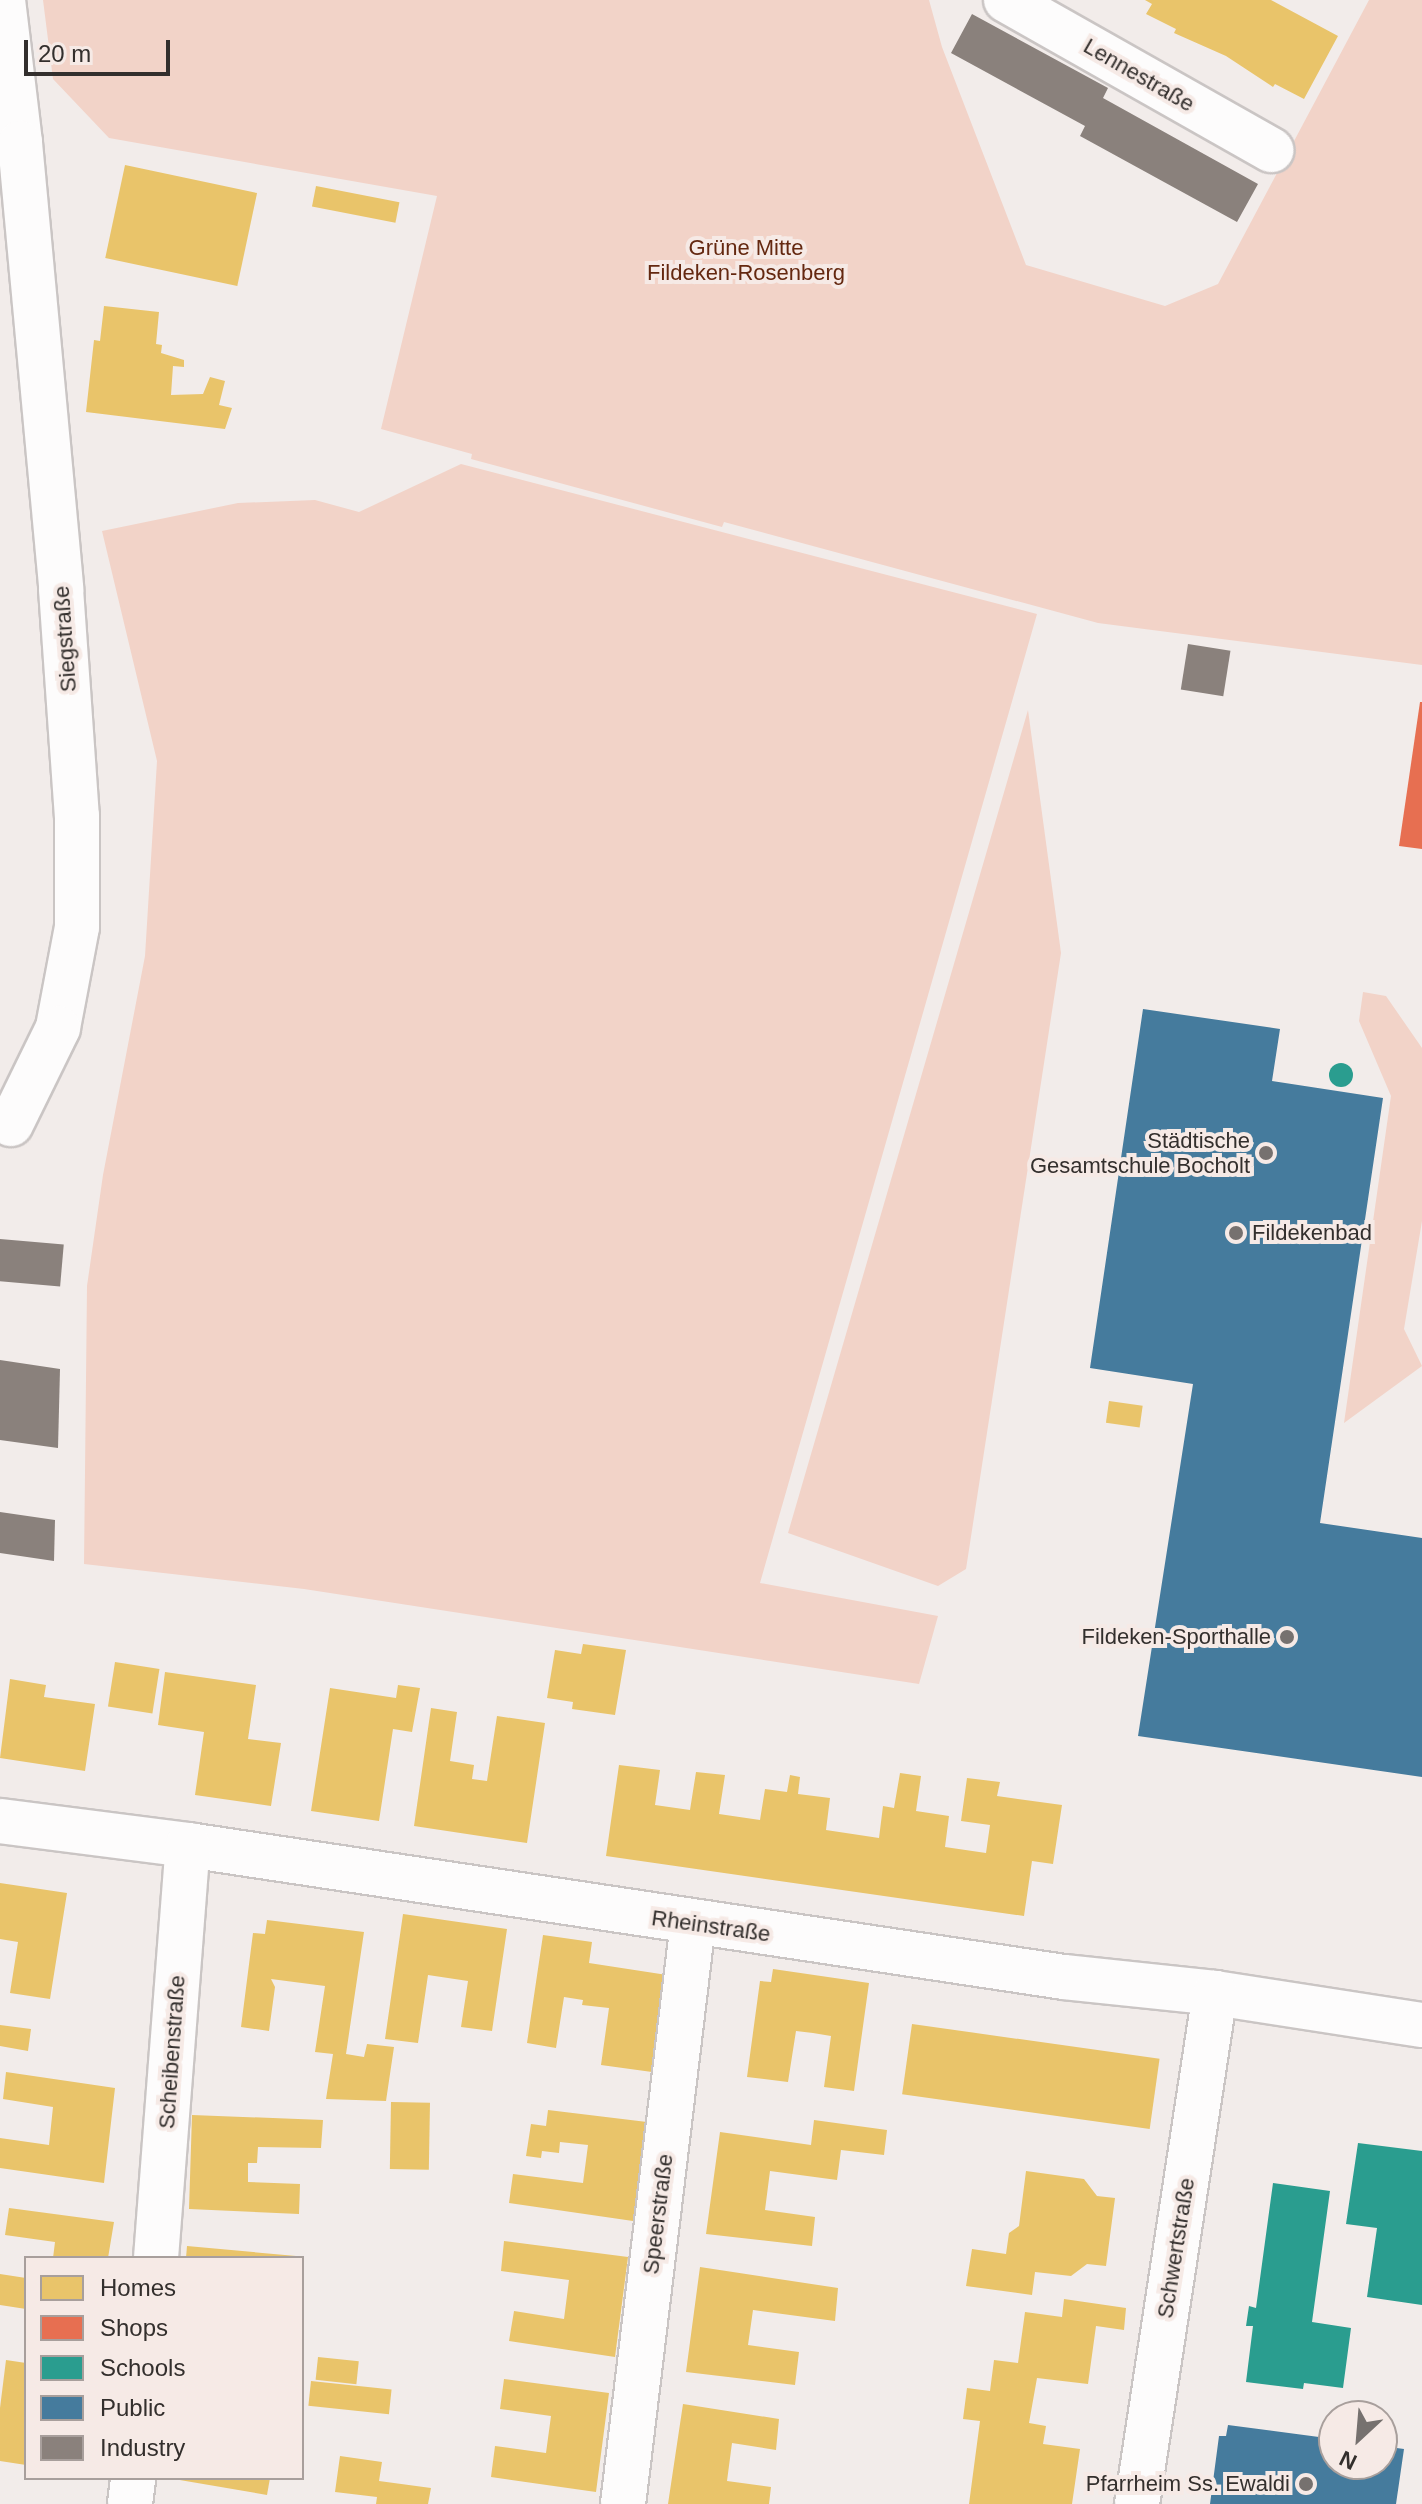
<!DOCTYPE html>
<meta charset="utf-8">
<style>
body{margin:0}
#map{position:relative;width:1422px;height:2504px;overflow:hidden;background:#f2ecea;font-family:Arial,sans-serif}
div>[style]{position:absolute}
.green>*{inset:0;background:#f2d3c8}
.homes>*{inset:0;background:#e9c46a;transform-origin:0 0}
.shops>*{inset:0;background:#e76f51}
.schools>*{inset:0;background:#2a9d8f}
.round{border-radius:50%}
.public>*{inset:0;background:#457b9d}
.industry>*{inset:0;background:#8a817c;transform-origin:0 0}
.roads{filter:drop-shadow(2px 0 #cac5c4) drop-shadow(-2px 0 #cac5c4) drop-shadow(0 2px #cac5c4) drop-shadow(0 -2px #cac5c4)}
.street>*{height:44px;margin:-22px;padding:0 22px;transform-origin:22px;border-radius:22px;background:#fdfcfc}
.dots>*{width:22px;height:22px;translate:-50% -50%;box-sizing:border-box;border:4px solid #f6eae6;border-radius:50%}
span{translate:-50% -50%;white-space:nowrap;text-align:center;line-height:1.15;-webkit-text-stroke:8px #f6eae6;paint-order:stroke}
.street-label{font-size:22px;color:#332f2d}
.park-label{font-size:22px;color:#642810}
.poi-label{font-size:22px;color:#332f2d}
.right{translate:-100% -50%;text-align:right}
.left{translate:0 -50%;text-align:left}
.legend{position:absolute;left:24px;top:2256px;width:280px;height:224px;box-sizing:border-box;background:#f6eae6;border:2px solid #a89f9c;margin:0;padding:10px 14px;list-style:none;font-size:24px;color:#332f2d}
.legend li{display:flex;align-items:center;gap:16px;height:40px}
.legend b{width:40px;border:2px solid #a89f9c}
.north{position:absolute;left:1318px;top:2400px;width:80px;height:80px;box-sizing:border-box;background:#f6eae6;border:2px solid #a89f9c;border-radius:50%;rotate:206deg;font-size:22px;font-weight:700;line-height:32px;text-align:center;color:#332f2d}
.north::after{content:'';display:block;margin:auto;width:28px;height:36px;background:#76716f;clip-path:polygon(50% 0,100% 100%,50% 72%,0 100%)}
.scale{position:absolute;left:24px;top:40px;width:146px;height:36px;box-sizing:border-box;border:4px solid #332f2d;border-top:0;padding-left:10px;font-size:24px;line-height:28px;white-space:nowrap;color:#332f2d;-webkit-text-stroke:6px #f6eae6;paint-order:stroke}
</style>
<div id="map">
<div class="green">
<div style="clip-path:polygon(43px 0,929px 0,942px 47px,1026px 265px,1165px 306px,1218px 284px,1369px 0,1422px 0,1422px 665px,1098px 623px,724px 522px,722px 527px,471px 459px,472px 454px,381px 429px,437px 196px,109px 138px,53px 79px)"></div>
<div style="clip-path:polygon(461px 464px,1037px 614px,760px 1583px,938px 1616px,919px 1684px,304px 1589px,84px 1564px,87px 1286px,103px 1175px,145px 956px,157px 761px,102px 531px,238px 503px,315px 500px,359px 512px)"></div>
<div style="clip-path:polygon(1028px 710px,1061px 953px,966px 1569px,938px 1586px,788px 1533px)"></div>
<div style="clip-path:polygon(1363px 992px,1386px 996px,1422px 1048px,1422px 1221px,1404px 1329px,1422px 1366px,1344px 1423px,1391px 1096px,1359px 1021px)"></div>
</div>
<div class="homes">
<div style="clip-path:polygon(1145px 0,1271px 0,1338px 36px,1304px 99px,1275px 84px,1273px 87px,1226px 56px,1174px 33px,1176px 29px,1146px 14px,1152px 4px)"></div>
<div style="left:125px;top:165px;width:135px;height:95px;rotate:12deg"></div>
<div style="left:316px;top:186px;width:85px;height:21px;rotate:11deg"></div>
<div style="clip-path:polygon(104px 306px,159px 312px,156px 344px,162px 345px,161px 353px,184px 360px,184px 367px,173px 366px,171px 395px,203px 394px,210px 377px,225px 381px,219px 405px,232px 408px,225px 429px,86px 412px,94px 340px,100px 341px)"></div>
<div style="left:1109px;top:1401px;width:34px;height:22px;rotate:8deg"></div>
<div style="clip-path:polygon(583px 1644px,626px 1650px,615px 1715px,572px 1709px,573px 1702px,547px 1698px,555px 1650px,581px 1654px)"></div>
<div style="left:115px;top:1662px;width:45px;height:45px;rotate:9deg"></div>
<div style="clip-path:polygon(165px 1672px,256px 1685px,248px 1739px,281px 1743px,271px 1806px,195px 1795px,204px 1732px,158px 1725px)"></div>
<div style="clip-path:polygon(10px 1679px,46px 1685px,44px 1697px,95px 1704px,85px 1771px,0 1758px)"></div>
<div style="clip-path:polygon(398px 1685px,420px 1688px,412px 1732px,393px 1729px,379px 1821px,311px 1811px,330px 1688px,396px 1698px)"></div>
<div style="clip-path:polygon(431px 1708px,457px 1712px,450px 1761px,474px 1765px,472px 1779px,487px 1781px,497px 1716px,545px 1723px,527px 1843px,414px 1826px)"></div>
<div style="clip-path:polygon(619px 1765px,660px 1770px,655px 1805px,690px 1810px,696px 1772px,725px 1775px,719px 1814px,760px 1820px,765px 1789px,787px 1792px,790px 1775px,800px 1777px,798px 1794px,830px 1798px,826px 1830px,879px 1838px,883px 1806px,894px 1808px,900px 1773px,921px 1776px,916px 1811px,949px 1816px,945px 1847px,986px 1853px,990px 1825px,961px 1821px,967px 1778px,1000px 1782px,997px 1796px,1062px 1805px,1053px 1864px,1032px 1861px,1024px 1916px,606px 1856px)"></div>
<div style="clip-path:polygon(0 1883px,67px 1893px,50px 1999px,10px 1993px,18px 1942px,0 1939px)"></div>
<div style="clip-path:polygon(403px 1914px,507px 1929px,492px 2031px,461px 2027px,468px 1981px,428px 1975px,418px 2043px,385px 2039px)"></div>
<div style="clip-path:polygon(267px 1920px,364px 1932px,346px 2054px,364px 2057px,367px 2044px,394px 2047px,386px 2101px,326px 2099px,333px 2054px,315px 2052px,325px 1986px,271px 1979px,275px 1987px,269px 2031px,241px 2027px,253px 1933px,265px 1934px)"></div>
<div style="clip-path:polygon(543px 1935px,592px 1942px,589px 1963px,667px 1975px,652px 2072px,601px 2065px,609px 2008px,582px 2005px,583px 2000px,564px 1997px,556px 2048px,527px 2043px)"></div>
<div style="clip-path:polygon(773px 1969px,869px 1983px,854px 2091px,824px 2087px,831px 2036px,813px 2033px,796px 2031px,788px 2082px,747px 2077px,760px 1981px,771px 1982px)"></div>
<div style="left:912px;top:2024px;width:250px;height:71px;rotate:8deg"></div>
<div style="clip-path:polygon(0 2025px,31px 2029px,28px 2051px,0 2046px)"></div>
<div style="clip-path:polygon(6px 2072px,115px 2088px,104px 2183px,0 2168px,0 2138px,49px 2145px,53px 2107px,3px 2099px)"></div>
<div style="left:391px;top:2102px;width:39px;height:67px;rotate:1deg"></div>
<div style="clip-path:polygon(548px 2110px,647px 2122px,633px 2221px,509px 2203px,513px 2174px,583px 2183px,588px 2145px,560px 2142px,559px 2153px,542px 2151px,541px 2158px,526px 2156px,531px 2124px,546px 2126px)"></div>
<div style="clip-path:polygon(192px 2115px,323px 2120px,321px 2148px,258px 2147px,257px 2163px,248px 2163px,248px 2182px,300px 2184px,299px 2214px,189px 2209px)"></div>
<div style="clip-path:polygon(814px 2120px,887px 2130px,884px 2155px,841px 2150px,837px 2180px,770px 2171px,765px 2210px,815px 2217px,812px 2246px,706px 2234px,720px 2132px,811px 2145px)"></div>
<div style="clip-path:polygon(1026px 2171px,1084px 2179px,1097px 2196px,1115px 2198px,1106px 2266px,1087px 2264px,1071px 2276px,1035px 2272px,1032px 2295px,966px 2286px,972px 2249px,1006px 2254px,1009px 2233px,1019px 2226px)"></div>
<div style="clip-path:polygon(9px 2208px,114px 2222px,108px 2258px,53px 2258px,55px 2242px,5px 2235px)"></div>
<div style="clip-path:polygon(504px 2241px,628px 2257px,615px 2357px,509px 2341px,514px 2311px,564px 2319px,569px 2280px,501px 2271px)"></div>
<div style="clip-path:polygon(187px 2246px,296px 2256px,296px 2258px,186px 2258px)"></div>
<div style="clip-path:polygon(700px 2267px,838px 2288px,835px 2321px,753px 2310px,748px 2345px,799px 2352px,795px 2385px,686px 2372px)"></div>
<div style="clip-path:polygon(0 2274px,26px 2278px,26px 2309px,0 2305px)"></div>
<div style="clip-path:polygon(1064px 2299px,1126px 2308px,1124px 2330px,1096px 2326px,1088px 2384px,1037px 2378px,1029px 2423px,1046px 2426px,1043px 2444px,1080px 2449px,1072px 2504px,969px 2504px,980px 2421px,963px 2419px,967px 2388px,990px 2391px,994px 2360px,1018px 2363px,1025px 2312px,1062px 2317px)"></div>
<div style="left:318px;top:2357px;width:41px;height:23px;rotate:6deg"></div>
<div style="clip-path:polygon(6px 2360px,26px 2363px,26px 2465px,0 2461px,0 2408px)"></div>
<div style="clip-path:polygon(504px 2379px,609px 2393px,596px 2492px,491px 2477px,495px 2446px,546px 2453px,551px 2416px,500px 2409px)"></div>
<div style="left:311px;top:2381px;width:81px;height:25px;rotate:6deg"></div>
<div style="clip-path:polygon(683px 2404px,779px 2419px,776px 2450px,732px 2443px,727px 2481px,771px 2487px,769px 2504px,668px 2504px)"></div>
<div style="clip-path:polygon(340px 2456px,382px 2462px,379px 2481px,431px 2488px,428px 2504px,376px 2504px,377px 2497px,335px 2492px)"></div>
<div style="clip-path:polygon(168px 2478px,270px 2478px,267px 2495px)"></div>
</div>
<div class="shops">
<div style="clip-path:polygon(1420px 702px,1422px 702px,1422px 849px,1399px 846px)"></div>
</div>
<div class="schools">
<div class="round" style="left:1329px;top:1063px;width:24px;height:24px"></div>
<div style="clip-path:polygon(1358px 2143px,1422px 2151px,1422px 2305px,1367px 2297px,1377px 2228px,1346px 2224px)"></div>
<div style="clip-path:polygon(1273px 2183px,1330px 2191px,1312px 2322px,1351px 2328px,1343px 2388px,1304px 2383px,1303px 2389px,1246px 2382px,1253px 2326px,1246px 2326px,1249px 2306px,1256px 2308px)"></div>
</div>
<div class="public">
<div style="clip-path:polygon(1143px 1009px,1280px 1029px,1272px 1081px,1383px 1098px,1320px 1523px,1422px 1538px,1422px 1777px,1138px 1736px,1193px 1384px,1090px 1368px)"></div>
<div style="clip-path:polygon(1228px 2425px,1334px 2439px,1334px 2464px,1382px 2464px,1382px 2446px,1404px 2449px,1396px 2504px,1210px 2504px,1219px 2436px,1226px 2436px)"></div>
</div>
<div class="industry">
<div style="clip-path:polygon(972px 14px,1108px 88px,1103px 98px,1258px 184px,1237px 222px,1080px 136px,1085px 126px,951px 53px)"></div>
<div style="left:1188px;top:644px;width:43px;height:46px;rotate:9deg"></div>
<div style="left:0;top:1239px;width:64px;height:42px;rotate:5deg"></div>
<div style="clip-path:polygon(0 1360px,60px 1369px,58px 1448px,0 1440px)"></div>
<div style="clip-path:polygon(0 1512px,55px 1520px,54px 1561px,0 1553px)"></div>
</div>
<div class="roads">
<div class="street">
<div style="left:3px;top:0;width:144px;rotate:83.2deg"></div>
<div style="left:1006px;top:0;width:305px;rotate:29.5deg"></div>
<div style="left:0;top:143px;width:20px"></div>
<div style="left:20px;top:143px;width:448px;rotate:84.7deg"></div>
<div style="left:61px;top:589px;width:228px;rotate:86deg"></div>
<div style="left:77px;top:816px;width:111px;rotate:90deg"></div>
<div style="left:77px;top:927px;width:103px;rotate:100.7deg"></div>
<div style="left:58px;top:1028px;width:107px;rotate:116.1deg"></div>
<div style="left:0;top:1821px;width:190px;rotate:7.3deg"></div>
<div style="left:188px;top:1845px;width:886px;rotate:8.57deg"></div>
<div style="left:1064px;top:1977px;width:152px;rotate:6deg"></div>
<div style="left:1215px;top:1993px;width:209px;rotate:8.8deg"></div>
<div style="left:156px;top:2258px;width:414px;rotate:-85.6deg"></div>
<div style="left:130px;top:2504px;width:26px;rotate:-83deg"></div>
<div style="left:623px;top:2504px;width:585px;rotate:-83.13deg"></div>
<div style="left:1137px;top:2504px;width:517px;rotate:-81.32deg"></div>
</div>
</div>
<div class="dots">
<div style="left:1266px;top:1153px;background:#76716f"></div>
<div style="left:1236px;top:1233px;background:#76716f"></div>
<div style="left:1287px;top:1637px;background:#76716f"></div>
<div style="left:1306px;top:2484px;background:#76716f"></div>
</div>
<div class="street-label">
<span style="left:1139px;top:75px;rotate:30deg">Lennestraße</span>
<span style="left:65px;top:639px;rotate:-94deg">Siegstraße</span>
<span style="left:711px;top:1926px;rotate:8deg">Rheinstraße</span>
<span style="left:172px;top:2052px;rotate:-86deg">Scheibenstraße</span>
<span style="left:658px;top:2214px;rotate:-83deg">Speerstraße</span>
<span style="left:1176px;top:2248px;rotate:-81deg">Schwertstraße</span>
</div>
<div class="park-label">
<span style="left:746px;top:260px">Grüne Mitte<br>Fildeken-Rosenberg</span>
</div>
<div class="poi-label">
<span class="right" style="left:1250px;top:1153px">Städtische<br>Gesamtschule Bocholt</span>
<span class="left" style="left:1252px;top:1233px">Fildekenbad</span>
<span class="right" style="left:1271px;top:1637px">Fildeken-Sporthalle</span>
<span class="right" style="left:1290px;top:2484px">Pfarrheim Ss. Ewaldi</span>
</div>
<ul class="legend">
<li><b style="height:22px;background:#e9c46a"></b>Homes</li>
<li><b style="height:22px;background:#e76f51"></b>Shops</li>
<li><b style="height:22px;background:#2a9d8f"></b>Schools</li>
<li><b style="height:22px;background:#457b9d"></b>Public</li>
<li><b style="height:22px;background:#8a817c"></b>Industry</li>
</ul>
<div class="north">N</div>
<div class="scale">20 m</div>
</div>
